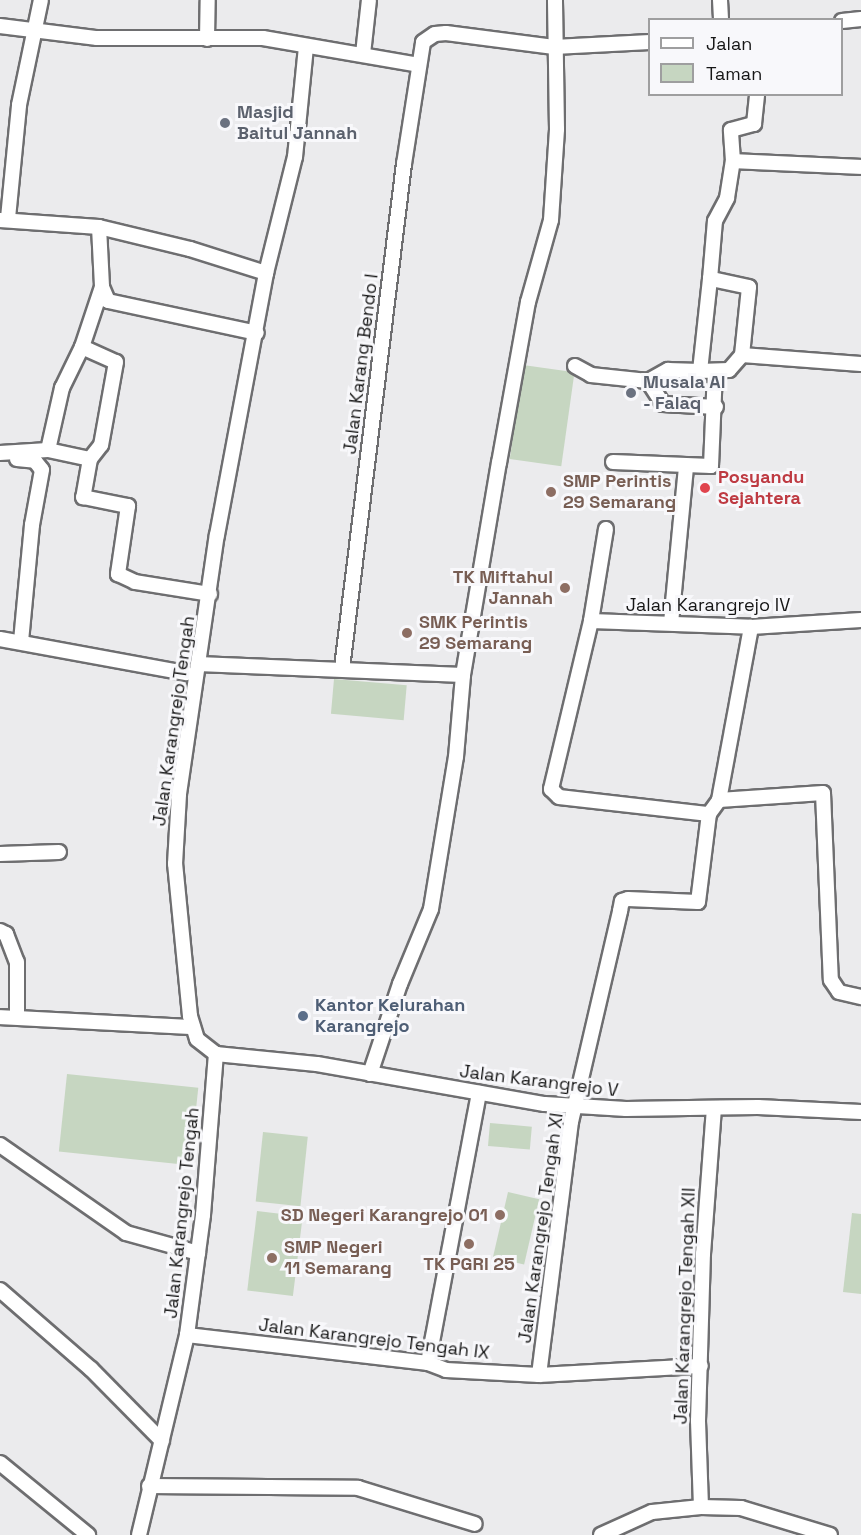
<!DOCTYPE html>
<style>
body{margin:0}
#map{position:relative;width:861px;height:1535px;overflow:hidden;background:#ebebed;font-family:"Space Grotesk",sans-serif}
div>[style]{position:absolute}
.green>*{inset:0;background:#c6d6c1;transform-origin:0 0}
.roads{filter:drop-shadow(2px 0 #6e6e70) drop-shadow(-2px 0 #6e6e70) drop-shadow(0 2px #6e6e70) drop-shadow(0 -2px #6e6e70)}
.minor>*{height:14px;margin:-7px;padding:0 7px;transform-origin:7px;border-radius:7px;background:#fff}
.dots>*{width:16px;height:16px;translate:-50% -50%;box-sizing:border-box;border:3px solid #f8f8fb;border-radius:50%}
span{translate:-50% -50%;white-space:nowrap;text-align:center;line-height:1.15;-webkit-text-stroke:6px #f8f8fb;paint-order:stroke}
.worship-label{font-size:18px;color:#5b616d;font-weight:700}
.left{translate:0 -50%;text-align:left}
.street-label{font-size:18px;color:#161616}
.health-label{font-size:18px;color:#be3a42;font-weight:700}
.education-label{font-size:18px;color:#785e54;font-weight:700}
.right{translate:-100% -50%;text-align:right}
.service-label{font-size:18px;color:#4e5e75;font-weight:700}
.legend{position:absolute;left:648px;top:18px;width:195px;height:78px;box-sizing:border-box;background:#f8f8fb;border:2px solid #9e9e9f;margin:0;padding:8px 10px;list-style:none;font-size:18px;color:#161616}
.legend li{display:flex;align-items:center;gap:12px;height:30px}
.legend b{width:30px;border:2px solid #9e9e9f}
</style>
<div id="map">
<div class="green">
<div style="left:523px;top:365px;width:52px;height:95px;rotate:8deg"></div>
<div style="left:334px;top:679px;width:73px;height:35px;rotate:5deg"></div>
<div style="left:67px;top:1074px;width:132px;height:78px;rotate:6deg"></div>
<div style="left:490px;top:1123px;width:42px;height:23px;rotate:5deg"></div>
<div style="left:263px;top:1132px;width:45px;height:70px;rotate:6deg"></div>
<div style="left:508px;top:1192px;width:32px;height:67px;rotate:13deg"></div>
<div style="left:257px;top:1211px;width:46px;height:80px;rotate:7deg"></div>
<div style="clip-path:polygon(852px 1213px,861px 1214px,861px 1294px,843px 1292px)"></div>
</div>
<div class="roads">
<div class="minor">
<div style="left:720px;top:0;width:20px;rotate:87deg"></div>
<div style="left:842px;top:21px;width:19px;rotate:-6deg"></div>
<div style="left:0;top:26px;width:98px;rotate:7.1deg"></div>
<div style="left:97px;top:38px;width:166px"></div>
<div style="left:263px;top:38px;width:158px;rotate:9.8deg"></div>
<div style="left:207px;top:39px;width:39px;rotate:-89deg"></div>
<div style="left:363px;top:54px;width:54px;rotate:-83.7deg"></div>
<div style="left:733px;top:161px;width:128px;rotate:2.7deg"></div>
<div style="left:8px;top:218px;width:114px;rotate:-84.4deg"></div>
<div style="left:19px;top:105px;width:107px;rotate:-78.2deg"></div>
<div style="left:0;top:220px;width:99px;rotate:4deg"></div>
<div style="left:99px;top:227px;width:60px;rotate:87.1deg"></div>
<div style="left:102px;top:287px;width:15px;rotate:67deg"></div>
<div style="left:108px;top:301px;width:152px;rotate:12.1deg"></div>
<div style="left:99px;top:227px;width:94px;rotate:13.6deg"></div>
<div style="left:190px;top:249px;width:80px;rotate:17.5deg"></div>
<div style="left:82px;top:347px;width:37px;rotate:24deg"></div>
<div style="left:116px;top:362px;width:84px;rotate:100.2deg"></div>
<div style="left:101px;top:445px;width:18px;rotate:128deg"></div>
<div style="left:742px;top:355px;width:119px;rotate:4.3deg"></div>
<div style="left:575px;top:366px;width:18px;rotate:29deg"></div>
<div style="left:591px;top:375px;width:57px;rotate:6deg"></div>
<div style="left:648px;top:381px;width:23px;rotate:-29deg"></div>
<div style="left:668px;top:370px;width:32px;rotate:2deg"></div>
<div style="left:700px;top:371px;width:93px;rotate:-83.8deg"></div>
<div style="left:700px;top:371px;width:29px;rotate:-2deg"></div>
<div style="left:729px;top:370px;width:20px;rotate:-49deg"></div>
<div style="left:742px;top:355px;width:68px;rotate:-84.1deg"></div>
<div style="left:749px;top:287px;width:40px;rotate:-168deg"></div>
<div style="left:710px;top:279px;width:58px;rotate:-85.1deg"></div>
<div style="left:715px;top:221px;width:26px;rotate:-62deg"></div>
<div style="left:727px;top:198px;width:37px;rotate:-81deg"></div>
<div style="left:733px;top:161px;width:31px;rotate:-94deg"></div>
<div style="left:731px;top:130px;width:24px;rotate:-15deg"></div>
<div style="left:754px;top:124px;width:30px;rotate:-84deg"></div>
<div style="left:648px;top:381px;width:27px;rotate:57deg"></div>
<div style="left:663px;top:404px;width:53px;rotate:3.2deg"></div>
<div style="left:48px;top:450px;width:64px;rotate:-77.3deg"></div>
<div style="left:62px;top:388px;width:46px;rotate:-64deg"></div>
<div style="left:82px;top:347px;width:63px;rotate:-71.6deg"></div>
<div style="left:0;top:453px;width:48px;rotate:-3.6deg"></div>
<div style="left:48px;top:450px;width:43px;rotate:12.1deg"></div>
<div style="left:90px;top:459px;width:39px;rotate:100deg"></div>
<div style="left:83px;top:497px;width:46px;rotate:11.3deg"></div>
<div style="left:128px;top:506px;width:69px;rotate:98.4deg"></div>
<div style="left:118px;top:574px;width:19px;rotate:25deg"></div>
<div style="left:135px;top:582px;width:76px;rotate:9.1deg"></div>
<div style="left:17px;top:459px;width:18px;rotate:6deg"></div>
<div style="left:35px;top:461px;width:11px;rotate:52deg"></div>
<div style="left:42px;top:470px;width:56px;rotate:100.3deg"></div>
<div style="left:32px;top:525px;width:117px;rotate:95.4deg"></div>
<div style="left:613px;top:462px;width:98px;rotate:2.3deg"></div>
<div style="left:711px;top:466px;width:94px;rotate:-87.6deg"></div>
<div style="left:606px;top:529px;width:93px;rotate:99.3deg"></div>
<div style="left:591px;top:621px;width:173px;rotate:103.4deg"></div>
<div style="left:551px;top:789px;width:11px;rotate:45deg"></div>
<div style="left:559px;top:797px;width:151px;rotate:6.5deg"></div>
<div style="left:591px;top:621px;width:160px;rotate:2.1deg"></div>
<div style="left:751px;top:627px;width:110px;rotate:-3.6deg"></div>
<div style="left:671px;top:623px;width:157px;rotate:-84.5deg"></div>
<div style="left:0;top:639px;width:189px;rotate:10.4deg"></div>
<div style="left:198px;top:664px;width:265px;rotate:2.4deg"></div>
<div style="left:342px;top:668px;width:508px;rotate:-82.99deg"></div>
<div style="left:404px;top:164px;width:123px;rotate:-81.1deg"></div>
<div style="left:423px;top:42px;width:14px;rotate:-34deg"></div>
<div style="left:435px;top:34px;width:11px;rotate:-5deg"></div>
<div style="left:446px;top:33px;width:109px;rotate:7.4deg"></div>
<div style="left:554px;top:47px;width:96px;rotate:-3deg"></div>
<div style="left:719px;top:800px;width:104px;rotate:-3.9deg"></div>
<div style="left:823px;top:793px;width:187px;rotate:87.6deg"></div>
<div style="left:831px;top:980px;width:14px;rotate:56deg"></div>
<div style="left:839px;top:992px;width:23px;rotate:13deg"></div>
<div style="left:0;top:854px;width:59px;rotate:-1.9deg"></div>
<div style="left:0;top:931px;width:7px;rotate:27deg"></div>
<div style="left:6px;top:934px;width:30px;rotate:69deg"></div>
<div style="left:17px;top:962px;width:55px;rotate:90deg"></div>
<div style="left:0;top:1017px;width:193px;rotate:3deg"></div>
<div style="left:216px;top:1054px;width:101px;rotate:5.7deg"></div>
<div style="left:317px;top:1064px;width:231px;rotate:10deg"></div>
<div style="left:545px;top:1104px;width:81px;rotate:3.5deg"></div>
<div style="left:626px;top:1109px;width:132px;rotate:-0.9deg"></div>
<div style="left:758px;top:1107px;width:103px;rotate:2.8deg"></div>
<div style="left:370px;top:1074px;width:95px;rotate:-71.6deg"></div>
<div style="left:400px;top:984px;width:81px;rotate:-67.5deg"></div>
<div style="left:431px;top:909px;width:154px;rotate:-80.7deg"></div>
<div style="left:456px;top:757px;width:82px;rotate:-85.1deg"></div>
<div style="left:463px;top:675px;width:215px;rotate:-80.4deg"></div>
<div style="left:499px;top:463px;width:164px;rotate:-79.8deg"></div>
<div style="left:528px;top:302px;width:85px;rotate:-74.3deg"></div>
<div style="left:551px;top:220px;width:91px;rotate:-86.2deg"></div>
<div style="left:557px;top:129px;width:129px;rotate:-90.9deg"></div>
<div style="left:0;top:1145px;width:154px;rotate:34.9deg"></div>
<div style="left:126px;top:1233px;width:75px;rotate:15.5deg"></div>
<div style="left:0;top:1290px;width:121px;rotate:41deg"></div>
<div style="left:91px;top:1369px;width:101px;rotate:45.4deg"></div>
<div style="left:187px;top:1335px;width:243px;rotate:6.6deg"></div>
<div style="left:428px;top:1363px;width:19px;rotate:21deg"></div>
<div style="left:446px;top:1370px;width:93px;rotate:3.1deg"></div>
<div style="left:539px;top:1375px;width:162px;rotate:-3.2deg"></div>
<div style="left:428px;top:1363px;width:275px;rotate:-79.3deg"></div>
<div style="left:539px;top:1375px;width:255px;rotate:-82.8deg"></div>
<div style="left:571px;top:1122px;width:217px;rotate:-76.9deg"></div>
<div style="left:620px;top:911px;width:10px;rotate:-79deg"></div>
<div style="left:622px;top:901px;width:6px;rotate:-18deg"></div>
<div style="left:628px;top:899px;width:70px;rotate:2.5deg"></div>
<div style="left:698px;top:902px;width:89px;rotate:-82.9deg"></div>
<div style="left:709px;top:814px;width:17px;rotate:-54deg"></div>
<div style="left:719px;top:800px;width:176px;rotate:-79.5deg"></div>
<div style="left:0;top:1463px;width:114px;rotate:39.3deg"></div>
<div style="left:149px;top:1486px;width:209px;rotate:0.5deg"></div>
<div style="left:358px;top:1488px;width:122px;rotate:17.1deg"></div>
<div style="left:701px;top:1507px;width:86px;rotate:-92deg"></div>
<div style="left:698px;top:1421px;width:167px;rotate:-88.3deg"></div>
<div style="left:703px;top:1254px;width:146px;rotate:-85.7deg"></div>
<div style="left:139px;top:1535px;width:206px;rotate:-76.5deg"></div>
<div style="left:187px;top:1335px;width:121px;rotate:-82.4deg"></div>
<div style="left:203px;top:1215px;width:162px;rotate:-85.4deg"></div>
<div style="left:216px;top:1054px;width:24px;rotate:-142deg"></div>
<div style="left:197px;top:1039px;width:24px;rotate:-107deg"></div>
<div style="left:190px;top:1016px;width:153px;rotate:-95.6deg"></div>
<div style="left:175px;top:864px;width:70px;rotate:-86.7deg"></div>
<div style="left:179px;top:794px;width:262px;rotate:-81.7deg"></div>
<div style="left:217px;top:535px;width:267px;rotate:-79.4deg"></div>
<div style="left:266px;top:273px;width:120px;rotate:-76deg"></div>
<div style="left:295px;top:157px;width:111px;rotate:-84.3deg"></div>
<div style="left:601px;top:1535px;width:56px;rotate:-24.3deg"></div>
<div style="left:652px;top:1512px;width:49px;rotate:-5.8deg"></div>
<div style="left:701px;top:1507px;width:40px;rotate:1.4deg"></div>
<div style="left:741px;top:1508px;width:93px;rotate:16.9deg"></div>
</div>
</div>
<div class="dots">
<div style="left:225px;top:123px;background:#6b7280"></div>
<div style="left:631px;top:393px;background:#6b7280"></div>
<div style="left:705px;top:488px;background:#e0444e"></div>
<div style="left:551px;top:492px;background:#8d6e63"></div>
<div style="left:565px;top:588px;background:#8d6e63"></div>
<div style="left:407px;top:633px;background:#8d6e63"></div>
<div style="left:303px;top:1016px;background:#5c6f8a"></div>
<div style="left:500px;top:1215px;background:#8d6e63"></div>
<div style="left:469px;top:1244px;background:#8d6e63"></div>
<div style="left:272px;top:1258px;background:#8d6e63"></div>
</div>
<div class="worship-label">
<span class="left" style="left:237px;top:123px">Masjid<br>Baitul Jannah</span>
<span class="left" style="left:643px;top:393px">Musala Al<br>- Falaq</span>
</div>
<div class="street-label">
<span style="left:361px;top:364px;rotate:-83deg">Jalan Karang Bendo I</span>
<span style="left:708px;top:605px">Jalan Karangrejo IV</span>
<span style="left:174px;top:721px;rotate:-82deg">Jalan Karangrejo Tengah</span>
<span style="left:539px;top:1081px;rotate:7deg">Jalan Karangrejo V</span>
<span style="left:182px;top:1213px;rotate:-84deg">Jalan Karangrejo Tengah</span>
<span style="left:541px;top:1228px;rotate:-82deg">Jalan Karangrejo Tengah XI</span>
<span style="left:685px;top:1306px;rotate:-88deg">Jalan Karangrejo Tengah XII</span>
<span style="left:374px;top:1339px;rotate:7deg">Jalan Karangrejo Tengah IX</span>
</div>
<div class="health-label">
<span class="left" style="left:718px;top:488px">Posyandu<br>Sejahtera</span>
</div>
<div class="education-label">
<span class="left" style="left:563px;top:492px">SMP Perintis<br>29 Semarang</span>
<span class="right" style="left:553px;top:588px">TK Miftahul<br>Jannah</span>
<span class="left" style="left:419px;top:633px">SMK Perintis<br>29 Semarang</span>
<span class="right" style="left:488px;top:1215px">SD Negeri Karangrejo 01</span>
<span class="left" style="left:284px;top:1258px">SMP Negeri<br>11 Semarang</span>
<span style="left:469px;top:1264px">TK PGRI 25</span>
</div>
<div class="service-label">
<span class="left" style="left:315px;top:1016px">Kantor Kelurahan<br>Karangrejo</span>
</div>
<ul class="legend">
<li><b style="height:8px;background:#fff"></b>Jalan</li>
<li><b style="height:16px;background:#c6d6c1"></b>Taman</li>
</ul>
</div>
